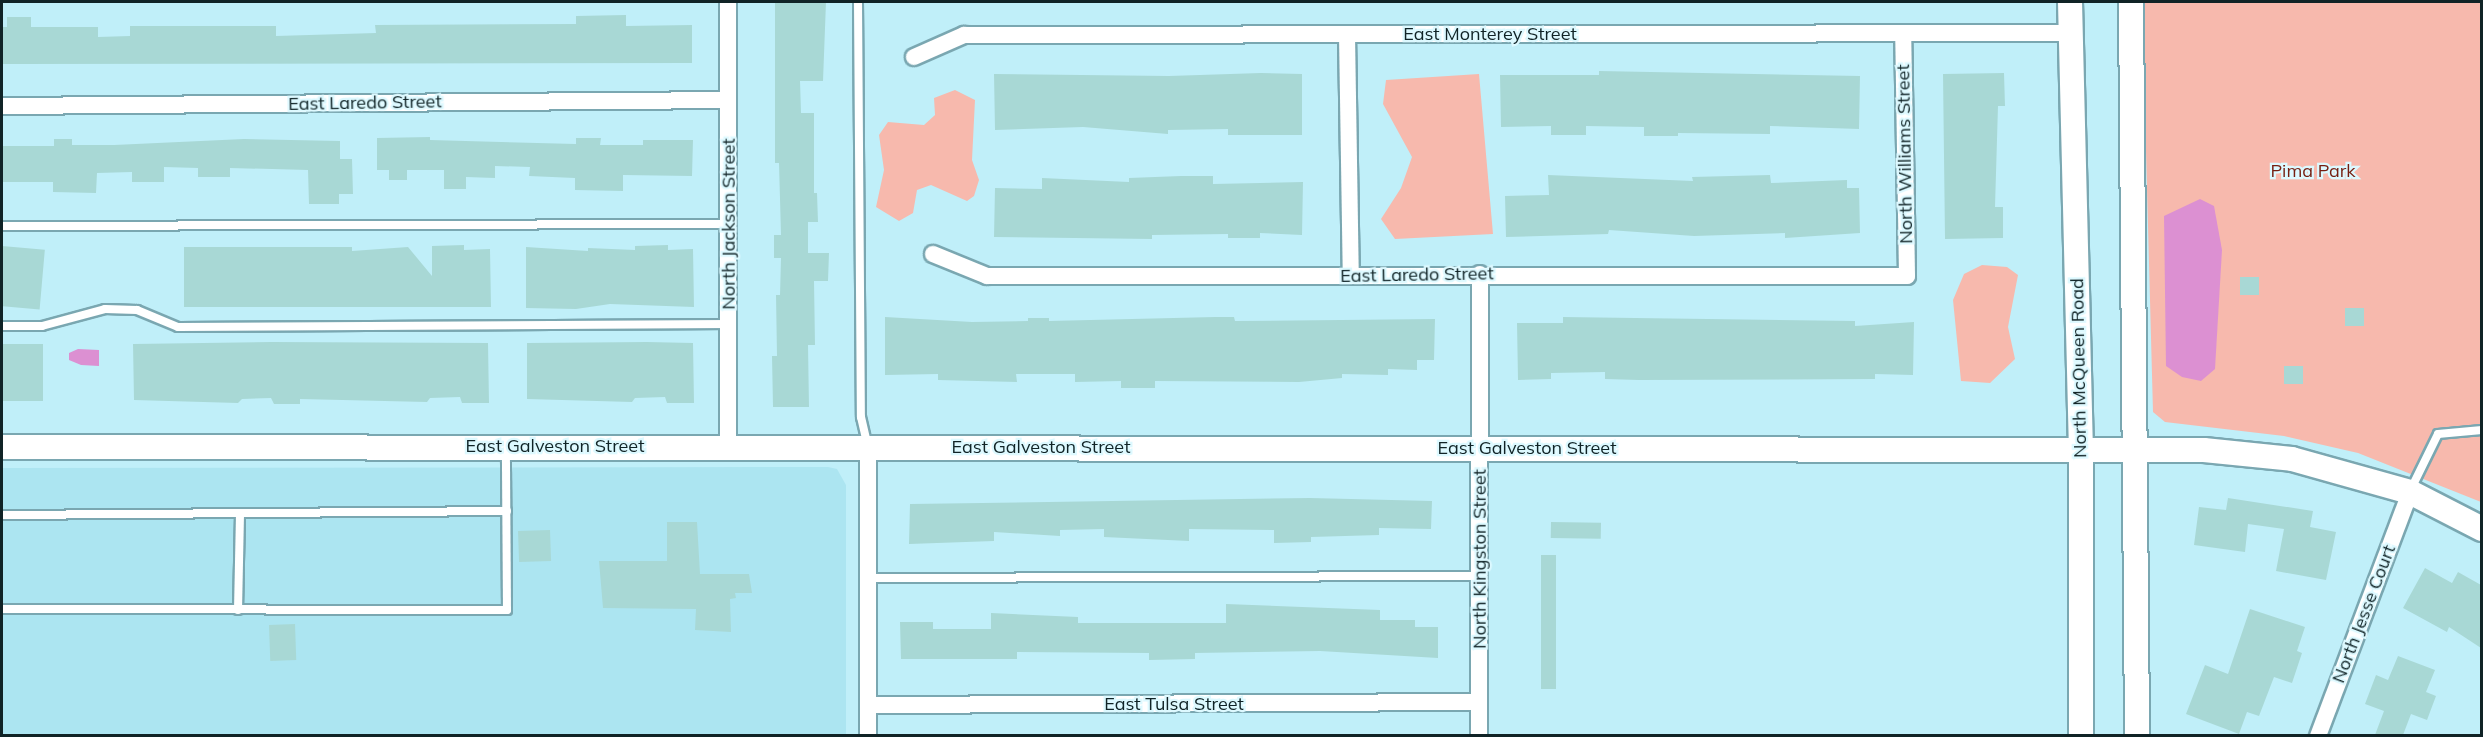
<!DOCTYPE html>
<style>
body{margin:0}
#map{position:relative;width:2483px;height:737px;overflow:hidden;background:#c0eff9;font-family:Mulish,sans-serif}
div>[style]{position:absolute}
.built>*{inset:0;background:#ace5f1}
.green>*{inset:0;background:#f7b9ad}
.water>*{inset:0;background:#dc90d2}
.building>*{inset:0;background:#a8d8d5;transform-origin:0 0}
.roads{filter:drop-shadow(2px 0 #7aa7b1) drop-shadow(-2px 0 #7aa7b1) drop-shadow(0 2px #7aa7b1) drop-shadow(0 -2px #7aa7b1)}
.lane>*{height:8px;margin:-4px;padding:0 4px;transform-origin:4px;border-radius:4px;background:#fff}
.street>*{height:16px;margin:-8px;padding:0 8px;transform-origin:8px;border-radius:8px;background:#fff}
.secondary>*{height:24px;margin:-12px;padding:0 12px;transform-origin:12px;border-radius:12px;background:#fff}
span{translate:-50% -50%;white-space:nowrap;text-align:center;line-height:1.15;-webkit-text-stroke:4.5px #ddf9ff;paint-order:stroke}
.street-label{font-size:18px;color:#102326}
.park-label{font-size:18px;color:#761e10}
.frame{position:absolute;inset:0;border:3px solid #102326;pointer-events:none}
</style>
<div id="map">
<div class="built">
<div style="clip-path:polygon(828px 467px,837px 469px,846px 485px,846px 735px,2px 735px,2px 468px)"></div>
</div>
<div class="green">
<div style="clip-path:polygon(2142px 2px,2481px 2px,2481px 502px,2358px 453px,2284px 436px,2165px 422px,2153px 412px)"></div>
<div style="clip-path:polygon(1479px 74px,1493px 234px,1395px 239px,1381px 219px,1401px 188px,1412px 157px,1383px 104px,1386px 80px)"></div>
<div style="clip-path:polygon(955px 90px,975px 100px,972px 160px,979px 180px,974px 196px,967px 201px,931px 185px,917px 190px,913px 213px,899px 221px,876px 207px,884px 170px,879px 135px,888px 122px,924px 125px,935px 115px,934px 98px)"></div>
<div style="clip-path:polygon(1982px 265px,2007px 267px,2018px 275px,2008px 327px,2015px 359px,1990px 383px,1961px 381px,1953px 300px,1964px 274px)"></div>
</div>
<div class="water">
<div style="clip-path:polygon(2200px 199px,2214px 206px,2222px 250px,2215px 369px,2201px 381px,2182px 377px,2166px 366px,2164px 216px)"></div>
<div style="clip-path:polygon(78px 349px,99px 350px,99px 366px,81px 365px,69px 360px,69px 353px)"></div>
</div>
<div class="building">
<div style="clip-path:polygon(775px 2px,826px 2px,823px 81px,800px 81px,801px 113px,814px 113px,814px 193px,817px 193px,818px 222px,808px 222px,808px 253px,829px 253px,828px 281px,814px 281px,815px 345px,808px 345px,809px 407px,773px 407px,772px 356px,777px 356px,776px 295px,780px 295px,781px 258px,774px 258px,774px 235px,781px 235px,779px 163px,775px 163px)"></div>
<div style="clip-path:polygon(626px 15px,626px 26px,692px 25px,692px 63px,2px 64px,2px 27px,7px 27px,7px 17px,31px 17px,31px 27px,98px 27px,98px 37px,130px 36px,130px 26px,276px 26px,276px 36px,376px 33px,375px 25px,576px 24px,576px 16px)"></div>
<div style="clip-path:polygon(1599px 71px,1860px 76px,1859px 129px,1770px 126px,1770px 134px,1678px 133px,1678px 136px,1644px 136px,1644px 127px,1586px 126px,1586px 135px,1551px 135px,1551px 126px,1501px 127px,1500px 75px,1599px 75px)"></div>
<div style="clip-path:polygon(1261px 73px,1302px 74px,1302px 135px,1228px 135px,1228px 129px,1168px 130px,1168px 134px,1083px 127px,995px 130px,994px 74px,1169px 76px)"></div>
<div style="clip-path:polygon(2004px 73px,2005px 106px,1998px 106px,1995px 207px,2003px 207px,2003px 238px,1945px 239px,1943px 74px)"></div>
<div style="clip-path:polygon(430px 137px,430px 140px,576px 144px,576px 138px,601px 138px,600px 145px,643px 145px,643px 140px,693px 140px,692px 176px,623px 175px,623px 191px,575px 190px,575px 178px,529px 176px,530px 167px,495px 166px,495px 178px,466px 177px,466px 189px,444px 189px,444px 170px,407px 170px,407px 180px,389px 180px,389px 170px,377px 170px,377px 138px)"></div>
<div style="clip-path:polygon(54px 139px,72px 139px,72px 145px,114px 145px,244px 139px,340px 141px,340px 159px,352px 159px,353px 194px,339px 194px,339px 204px,309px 204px,308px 170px,230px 168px,230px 177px,198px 177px,198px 168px,164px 167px,164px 182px,132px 182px,132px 172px,97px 173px,96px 193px,53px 192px,53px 182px,2px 182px,2px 146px,54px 146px)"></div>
<div style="clip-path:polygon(1548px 175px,1693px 181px,1692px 177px,1770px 175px,1771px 183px,1847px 180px,1847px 188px,1859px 188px,1860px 233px,1785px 238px,1785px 233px,1694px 236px,1609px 230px,1608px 234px,1506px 237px,1505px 196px,1549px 195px)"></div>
<div style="clip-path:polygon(1181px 176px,1213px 176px,1213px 184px,1303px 182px,1302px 235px,1260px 233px,1260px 238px,1228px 238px,1228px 234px,1152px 235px,1152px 239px,994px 237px,995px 188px,1042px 189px,1042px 178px,1129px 182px,1129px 178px)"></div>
<div style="clip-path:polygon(464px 245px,464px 250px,490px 249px,491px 307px,184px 307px,184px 247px,352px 247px,352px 251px,408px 247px,432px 276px,432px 246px)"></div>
<div style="clip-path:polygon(668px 245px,668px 250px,693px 249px,694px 307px,610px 304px,576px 309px,526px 308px,526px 247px,588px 251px,588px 248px,635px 250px,635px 246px)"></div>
<div style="left:2px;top:246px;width:43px;height:60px;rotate:5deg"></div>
<div style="left:2240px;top:277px;width:19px;height:18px"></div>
<div style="left:2345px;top:308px;width:19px;height:18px"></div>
<div style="clip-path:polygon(885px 317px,972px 322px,1028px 321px,1028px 318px,1049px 318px,1049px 321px,1215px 317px,1234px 317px,1235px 321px,1435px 319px,1434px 360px,1417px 360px,1417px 370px,1388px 369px,1388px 375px,1342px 374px,1342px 378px,1299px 382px,1155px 381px,1155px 388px,1121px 388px,1121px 381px,1075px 382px,1075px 374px,1016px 374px,1017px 382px,938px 380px,938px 374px,885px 375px)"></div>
<div style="clip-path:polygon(1563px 317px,1855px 321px,1855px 326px,1914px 322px,1913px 375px,1875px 374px,1875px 379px,1639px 380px,1605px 379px,1605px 372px,1551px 373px,1551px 379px,1518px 380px,1517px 323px,1563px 323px)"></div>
<div style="clip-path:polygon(271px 342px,488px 343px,489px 403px,462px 403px,460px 397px,430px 398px,427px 402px,300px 399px,300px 404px,274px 404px,271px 398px,242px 399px,238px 403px,134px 400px,133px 344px)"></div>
<div style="clip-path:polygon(647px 342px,693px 343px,694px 403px,667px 403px,665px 397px,635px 398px,632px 402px,527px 399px,527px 343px)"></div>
<div style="left:2px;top:344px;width:41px;height:57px"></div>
<div style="left:2284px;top:366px;width:19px;height:18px"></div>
<div style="clip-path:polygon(1310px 498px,1432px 501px,1431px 529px,1379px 528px,1379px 535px,1311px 537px,1311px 542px,1274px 543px,1274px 530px,1189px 529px,1189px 541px,1104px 537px,1104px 529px,1060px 530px,1060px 536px,994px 532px,994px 541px,909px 544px,910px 504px)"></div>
<div style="clip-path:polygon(2228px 498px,2313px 511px,2310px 527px,2336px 532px,2326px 580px,2276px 571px,2284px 529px,2248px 524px,2245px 552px,2194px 545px,2199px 507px,2226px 510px)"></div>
<div style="clip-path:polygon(667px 522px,697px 522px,700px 574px,749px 574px,752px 593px,735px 593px,736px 598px,730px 599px,731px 632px,695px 630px,696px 609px,603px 608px,599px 561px,667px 561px)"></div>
<div style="left:1551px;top:522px;width:50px;height:16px;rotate:1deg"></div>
<div style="left:550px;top:530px;width:31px;height:32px;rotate:88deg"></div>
<div style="left:1541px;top:555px;width:15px;height:134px"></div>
<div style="clip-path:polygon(2425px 568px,2452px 583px,2458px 572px,2481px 585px,2481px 648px,2449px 627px,2447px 632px,2403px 608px)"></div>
<div style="clip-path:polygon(1226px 604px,1380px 610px,1380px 620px,1415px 620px,1415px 627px,1438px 627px,1438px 658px,1320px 651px,1195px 653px,1195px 659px,1149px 660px,1149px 653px,1017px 652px,1017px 659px,901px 659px,900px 622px,933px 622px,933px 629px,991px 629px,991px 613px,1078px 617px,1078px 623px,1226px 623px)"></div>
<div style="clip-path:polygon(2250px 609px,2305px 627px,2297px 651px,2302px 653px,2292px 683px,2274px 677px,2259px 716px,2247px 712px,2239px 734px,2186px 714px,2205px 665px,2228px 674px)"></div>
<div style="left:295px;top:624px;width:36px;height:26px;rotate:88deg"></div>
<div style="clip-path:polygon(2398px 656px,2435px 670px,2426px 692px,2436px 696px,2427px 720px,2411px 714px,2403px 735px,2375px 735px,2384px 711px,2365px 704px,2376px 675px,2388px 680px)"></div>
</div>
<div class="roads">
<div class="lane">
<div style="left:858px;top:2px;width:415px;rotate:89.6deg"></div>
<div style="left:861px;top:417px;width:31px;rotate:77deg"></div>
<div style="left:2px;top:226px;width:727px;rotate:-0.16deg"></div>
<div style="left:2px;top:326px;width:40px"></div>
<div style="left:42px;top:326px;width:65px;rotate:-15.1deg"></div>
<div style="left:105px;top:309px;width:32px;rotate:2deg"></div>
<div style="left:137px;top:310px;width:44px;rotate:22.5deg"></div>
<div style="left:178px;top:327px;width:552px;rotate:-0.31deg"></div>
<div style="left:2411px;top:489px;width:61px;rotate:-63.9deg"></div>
<div style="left:2438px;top:434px;width:44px;rotate:-5.2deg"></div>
<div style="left:2px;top:515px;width:505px;rotate:-0.45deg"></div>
<div style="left:869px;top:578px;width:611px;rotate:-0.19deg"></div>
<div style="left:2px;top:609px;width:505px;rotate:0.11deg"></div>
<div style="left:507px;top:610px;width:161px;rotate:-90.4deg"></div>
<div style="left:238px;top:610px;width:97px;rotate:-88.8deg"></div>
</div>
<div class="street">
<div style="left:1347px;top:34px;width:242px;rotate:89.1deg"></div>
<div style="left:914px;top:57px;width:55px;rotate:-23.7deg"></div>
<div style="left:964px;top:35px;width:1106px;rotate:-0.1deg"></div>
<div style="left:2px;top:106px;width:726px;rotate:-0.47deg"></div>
<div style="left:933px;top:254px;width:58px;rotate:22.2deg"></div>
<div style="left:987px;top:276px;width:920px"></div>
<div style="left:1907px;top:276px;width:243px;rotate:-90.9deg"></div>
<div style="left:728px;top:446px;width:444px;rotate:-90deg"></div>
<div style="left:869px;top:705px;width:610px;rotate:-0.28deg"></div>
<div style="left:868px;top:736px;width:289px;rotate:-90deg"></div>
<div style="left:1479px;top:736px;width:462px;rotate:-89.9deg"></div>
<div style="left:2318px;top:736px;width:261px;rotate:-69.3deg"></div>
</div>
<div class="secondary">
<div style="left:2070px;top:2px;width:445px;rotate:88.6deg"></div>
<div style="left:2081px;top:447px;width:289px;rotate:90deg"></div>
<div style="left:2131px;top:2px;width:734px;rotate:89.53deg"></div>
<div style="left:2px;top:447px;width:2202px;rotate:0.08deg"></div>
<div style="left:2204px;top:450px;width:88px;rotate:5.8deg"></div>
<div style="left:2292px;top:459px;width:123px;rotate:15.6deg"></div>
<div style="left:2410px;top:492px;width:81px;rotate:27.2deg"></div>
</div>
</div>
<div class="street-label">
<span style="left:1490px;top:34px">East Monterey Street</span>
<span style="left:365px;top:103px;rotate:-1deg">East Laredo Street</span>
<span style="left:1905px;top:154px;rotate:-91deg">North Williams Street</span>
<span style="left:729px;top:224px;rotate:-90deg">North Jackson Street</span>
<span style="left:1417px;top:275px;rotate:-1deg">East Laredo Street</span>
<span style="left:2079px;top:368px;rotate:-91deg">North McQueen Road</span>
<span style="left:555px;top:446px">East Galveston Street</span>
<span style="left:1041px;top:447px">East Galveston Street</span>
<span style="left:1527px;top:448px">East Galveston Street</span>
<span style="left:1480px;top:559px;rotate:-90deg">North Kingston Street</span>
<span style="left:2364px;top:614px;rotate:-69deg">North Jesse Court</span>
<span style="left:1174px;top:704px">East Tulsa Street</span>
</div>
<div class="park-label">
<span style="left:2313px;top:171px">Pima Park</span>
</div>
<div class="frame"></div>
</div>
